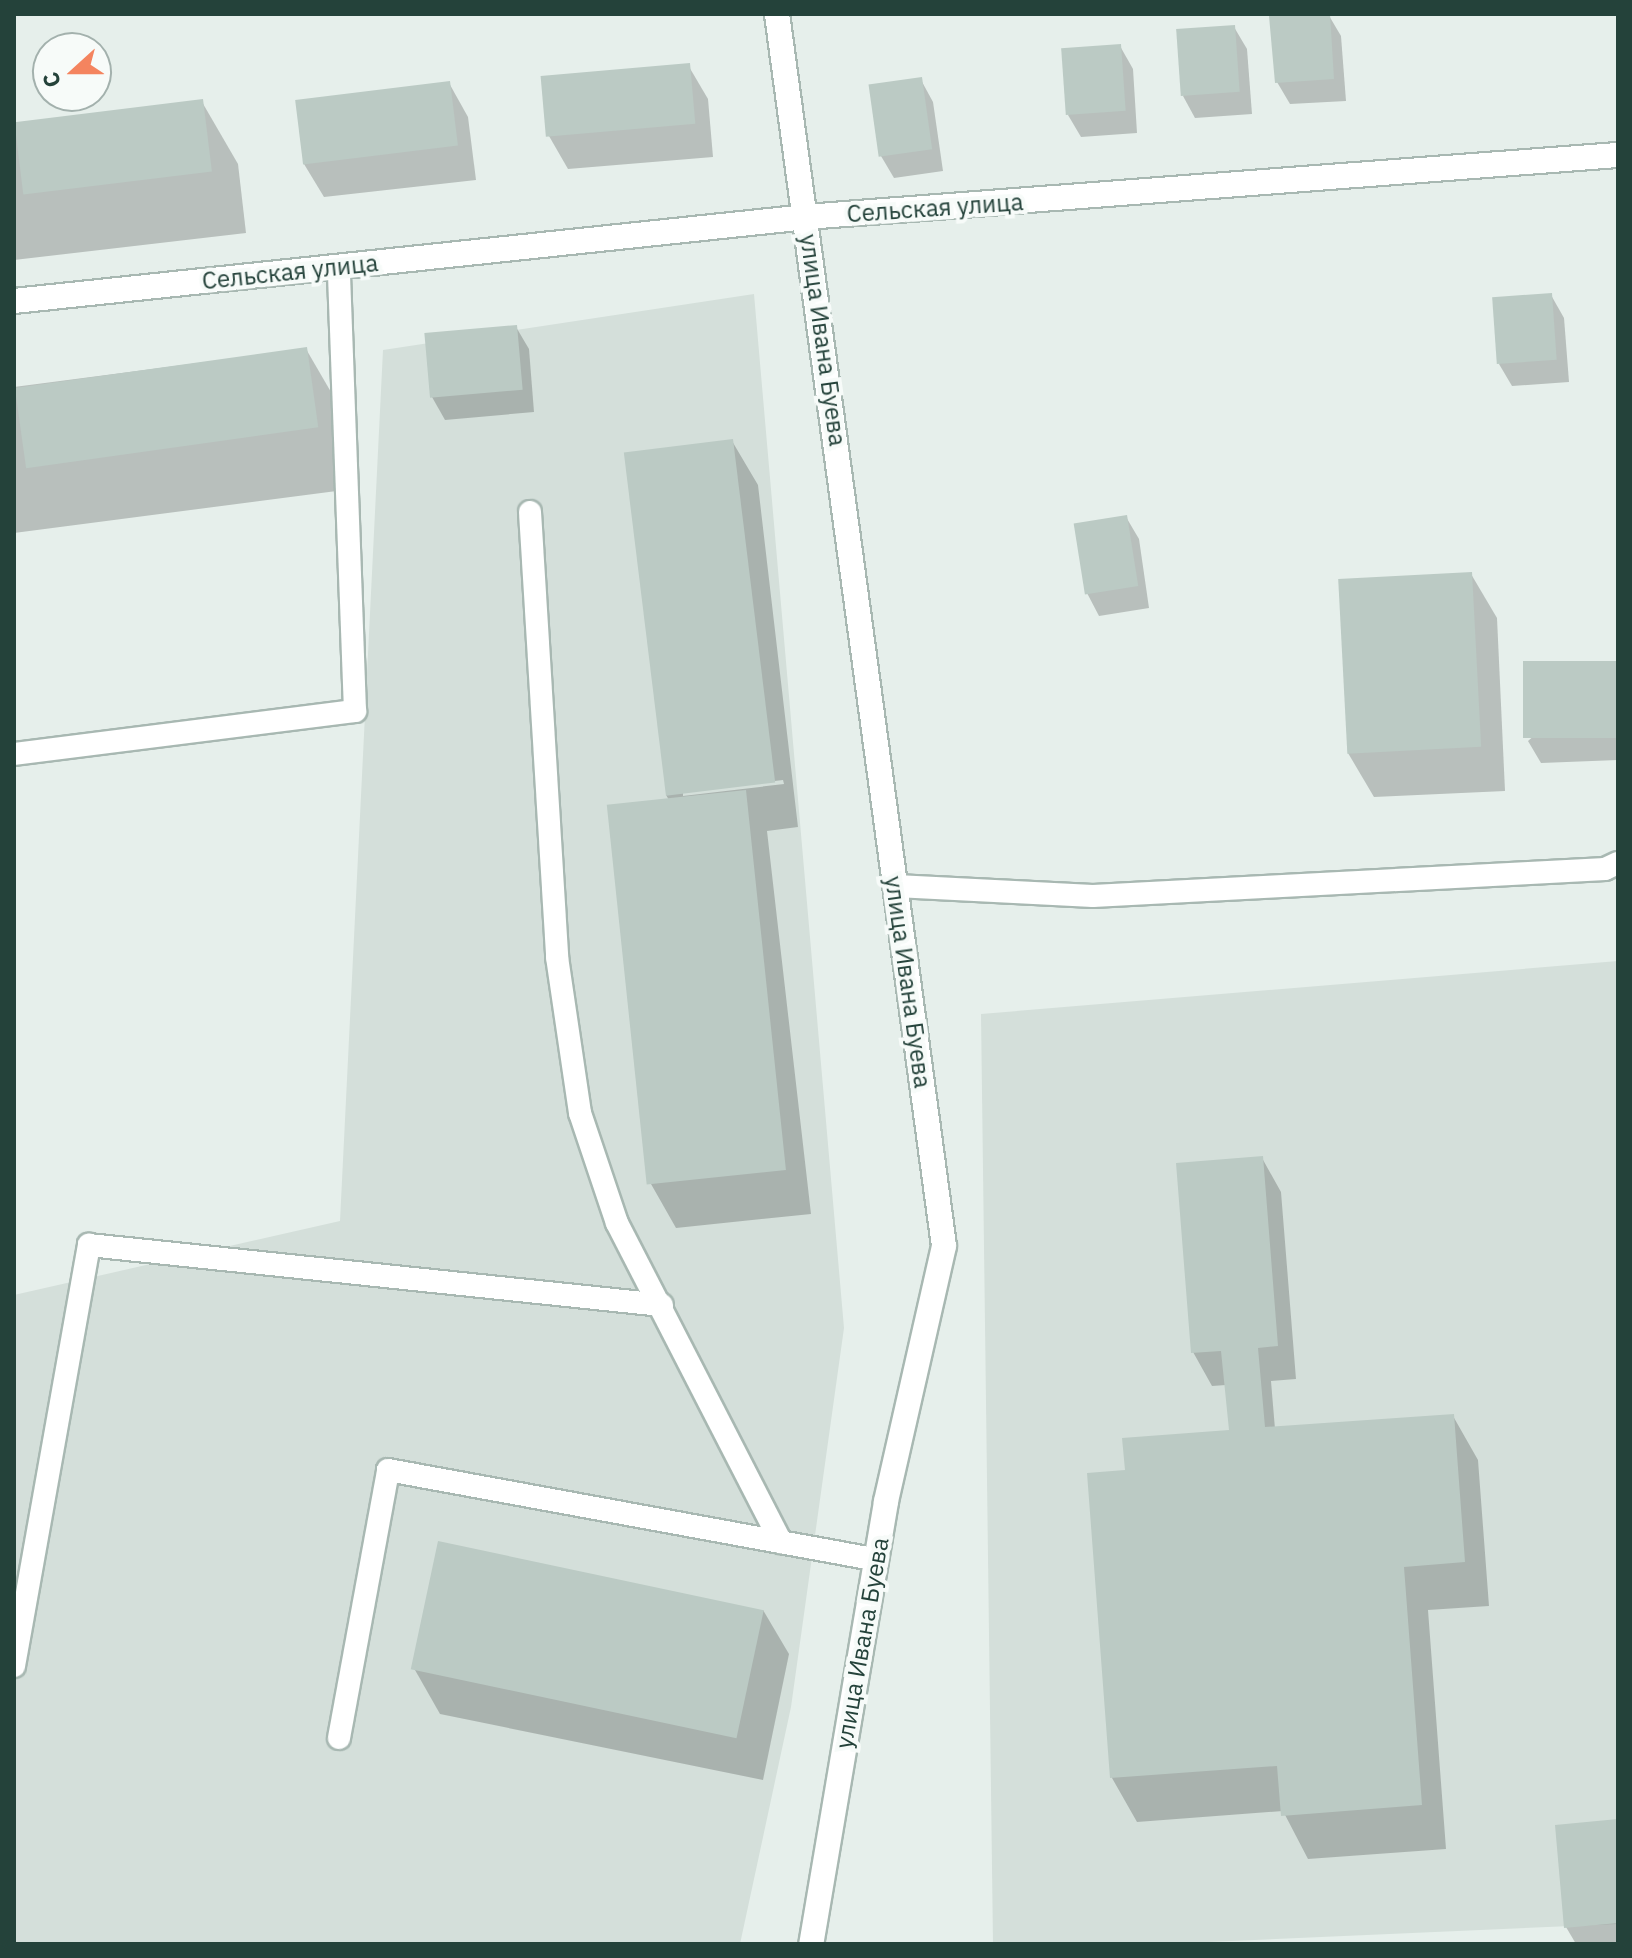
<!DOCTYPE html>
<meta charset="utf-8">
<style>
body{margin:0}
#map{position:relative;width:1632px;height:1958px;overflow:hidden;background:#e6efeb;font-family:"IBM Plex Sans",sans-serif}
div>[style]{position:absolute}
.built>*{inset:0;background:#d4dfda}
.shadow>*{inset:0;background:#0003}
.building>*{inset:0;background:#bbcac4;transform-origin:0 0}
.roads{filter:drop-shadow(2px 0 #a8b8b2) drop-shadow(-2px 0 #a8b8b2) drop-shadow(0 2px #a8b8b2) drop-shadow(0 -2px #a8b8b2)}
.lane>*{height:22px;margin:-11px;padding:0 11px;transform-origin:11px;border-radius:11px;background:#fff}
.street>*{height:24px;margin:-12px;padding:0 12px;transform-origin:12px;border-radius:12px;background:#fff}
.secondary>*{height:24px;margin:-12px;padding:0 12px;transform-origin:12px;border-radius:12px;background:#fff}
span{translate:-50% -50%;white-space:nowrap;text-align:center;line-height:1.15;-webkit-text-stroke:8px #f7fbf9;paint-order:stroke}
.street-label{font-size:24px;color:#24423a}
.frame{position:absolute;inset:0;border:16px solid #24423a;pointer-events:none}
.north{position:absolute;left:32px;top:32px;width:80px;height:80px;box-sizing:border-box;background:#f7fbf9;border:2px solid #a3b1ad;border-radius:50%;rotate:249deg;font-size:22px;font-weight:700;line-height:32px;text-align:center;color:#24423a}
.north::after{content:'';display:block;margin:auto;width:28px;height:36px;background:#f4845f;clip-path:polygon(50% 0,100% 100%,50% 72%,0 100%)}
</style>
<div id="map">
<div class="built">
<div style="clip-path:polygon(754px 294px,844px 1328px,791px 1707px,740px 1944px,14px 1944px,14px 1295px,340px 1221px,383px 350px)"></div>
<div style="clip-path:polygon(1618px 961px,1618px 1924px,1162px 1944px,993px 1944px,981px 1014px)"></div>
</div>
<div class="shadow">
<div style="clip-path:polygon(1328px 14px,1341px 36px,1346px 101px,1290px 104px,1277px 82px)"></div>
<div style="clip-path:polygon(1234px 27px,1247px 49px,1252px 114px,1195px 118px,1183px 96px)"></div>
<div style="clip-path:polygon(1120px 46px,1133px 69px,1137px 133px,1081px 137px,1068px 115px)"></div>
<div style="clip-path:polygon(688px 65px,708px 99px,713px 157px,568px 169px,549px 136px)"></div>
<div style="clip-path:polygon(921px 80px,933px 102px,943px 171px,894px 178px,881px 156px)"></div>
<div style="clip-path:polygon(449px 83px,468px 117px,476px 180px,324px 197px,304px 164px)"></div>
<div style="clip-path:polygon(202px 102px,238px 164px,246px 233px,14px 260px,14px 124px)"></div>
<div style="clip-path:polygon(1551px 295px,1564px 318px,1569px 382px,1512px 386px,1499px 364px)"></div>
<div style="clip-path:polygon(516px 327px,529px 349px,534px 412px,445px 420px,432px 397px)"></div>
<div style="clip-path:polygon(306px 349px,342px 411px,352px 489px,14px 533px,14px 387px)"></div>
<div style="clip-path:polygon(evenodd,732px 441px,758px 485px,798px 827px,767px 831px,811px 1214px,676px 1228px,651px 1184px,669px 800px,666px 795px,732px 441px,783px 780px,784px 784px,683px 796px,683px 792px,783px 780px)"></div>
<div style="clip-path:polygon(1126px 517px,1139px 539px,1149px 608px,1099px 616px,1087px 593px)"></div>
<div style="clip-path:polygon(1471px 574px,1497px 618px,1505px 791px,1374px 797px,1348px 753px)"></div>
<div style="clip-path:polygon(1618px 663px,1618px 760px,1541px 763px,1528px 741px)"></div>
<div style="clip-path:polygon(1262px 1158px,1281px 1192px,1296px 1379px,1271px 1381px,1275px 1429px,1453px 1416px,1478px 1460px,1489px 1606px,1428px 1610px,1446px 1849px,1308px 1859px,1283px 1811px,1137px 1822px,1112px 1778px,1127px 1472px,1231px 1432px,1226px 1385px,1212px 1386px,1193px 1352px)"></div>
<div style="clip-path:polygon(763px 1610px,789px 1654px,763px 1780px,440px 1714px,415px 1670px)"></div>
<div style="clip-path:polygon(1618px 1821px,1618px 1944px,1576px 1944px,1566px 1927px)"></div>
</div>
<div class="building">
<div style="clip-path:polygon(1301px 14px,1330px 14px,1334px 79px,1275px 83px,1269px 16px)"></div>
<div style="left:1235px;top:25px;width:67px;height:59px;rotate:86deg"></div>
<div style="left:1121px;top:44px;width:67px;height:60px;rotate:86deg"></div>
<div style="left:690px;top:63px;width:61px;height:150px;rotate:85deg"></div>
<div style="left:922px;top:77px;width:73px;height:54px;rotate:82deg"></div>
<div style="left:450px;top:81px;width:65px;height:156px;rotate:83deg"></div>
<div style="left:203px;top:99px;width:73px;height:190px;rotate:83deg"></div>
<div style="left:1552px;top:293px;width:67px;height:60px;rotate:86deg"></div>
<div style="left:517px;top:325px;width:65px;height:93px;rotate:85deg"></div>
<div style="left:307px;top:347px;width:81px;height:295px;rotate:82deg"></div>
<div style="left:733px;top:439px;width:346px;height:110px;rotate:83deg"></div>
<div style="left:1127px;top:515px;width:72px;height:54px;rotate:81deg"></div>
<div style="left:1472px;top:572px;width:175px;height:134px;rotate:87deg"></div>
<div style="left:1618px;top:661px;width:77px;height:95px;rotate:90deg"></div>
<div style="left:746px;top:790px;width:382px;height:140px;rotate:84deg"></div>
<div style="clip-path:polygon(1263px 1156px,1278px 1346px,1258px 1348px,1265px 1427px,1454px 1414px,1465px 1562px,1404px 1567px,1422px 1805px,1281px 1816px,1277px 1766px,1110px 1778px,1087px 1473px,1125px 1470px,1122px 1438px,1229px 1430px,1221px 1351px,1191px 1353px,1176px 1163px)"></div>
<div style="left:438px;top:1541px;width:333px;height:131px;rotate:12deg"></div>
<div style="clip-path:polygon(1618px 1819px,1618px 1923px,1564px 1928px,1555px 1825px)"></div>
</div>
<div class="roads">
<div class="lane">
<div style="left:530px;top:512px;width:446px;rotate:86.5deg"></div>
<div style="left:557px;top:957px;width:158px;rotate:81.6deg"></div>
<div style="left:580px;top:1113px;width:116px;rotate:71.4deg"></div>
<div style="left:617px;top:1223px;width:359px;rotate:62.8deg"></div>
<div style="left:14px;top:754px;width:344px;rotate:-7.2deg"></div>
<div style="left:355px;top:711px;width:444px;rotate:-92.1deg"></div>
<div style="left:896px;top:886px;width:197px;rotate:2.9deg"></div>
<div style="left:1093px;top:896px;width:513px;rotate:-3.02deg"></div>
<div style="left:1605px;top:869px;width:14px;rotate:-25deg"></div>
<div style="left:14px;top:1666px;width:428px;rotate:-79.9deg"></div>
<div style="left:89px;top:1245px;width:576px;rotate:5.98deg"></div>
<div style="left:339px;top:1738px;width:272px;rotate:-79.6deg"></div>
<div style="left:388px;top:1470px;width:497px;rotate:10.4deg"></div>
</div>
<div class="street">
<div style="left:14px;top:301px;width:796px;rotate:-6.05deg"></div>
<div style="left:806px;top:217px;width:814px;rotate:-4.37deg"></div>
</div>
<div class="secondary">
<div style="left:777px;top:14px;width:1243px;rotate:82.28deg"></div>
<div style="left:944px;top:1246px;width:262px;rotate:102.8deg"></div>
<div style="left:886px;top:1502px;width:448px;rotate:99.6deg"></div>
</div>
</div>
<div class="street-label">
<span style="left:935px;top:208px;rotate:-4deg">Сельская улица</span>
<span style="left:290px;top:272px;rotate:-6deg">Сельская улица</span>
<span style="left:823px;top:340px;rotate:82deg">улица Ивана Буева</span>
<span style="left:908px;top:982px;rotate:82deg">улица Ивана Буева</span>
<span style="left:862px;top:1643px;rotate:-80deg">улица Ивана Буева</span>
</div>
<div class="frame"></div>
<div class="north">С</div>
</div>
